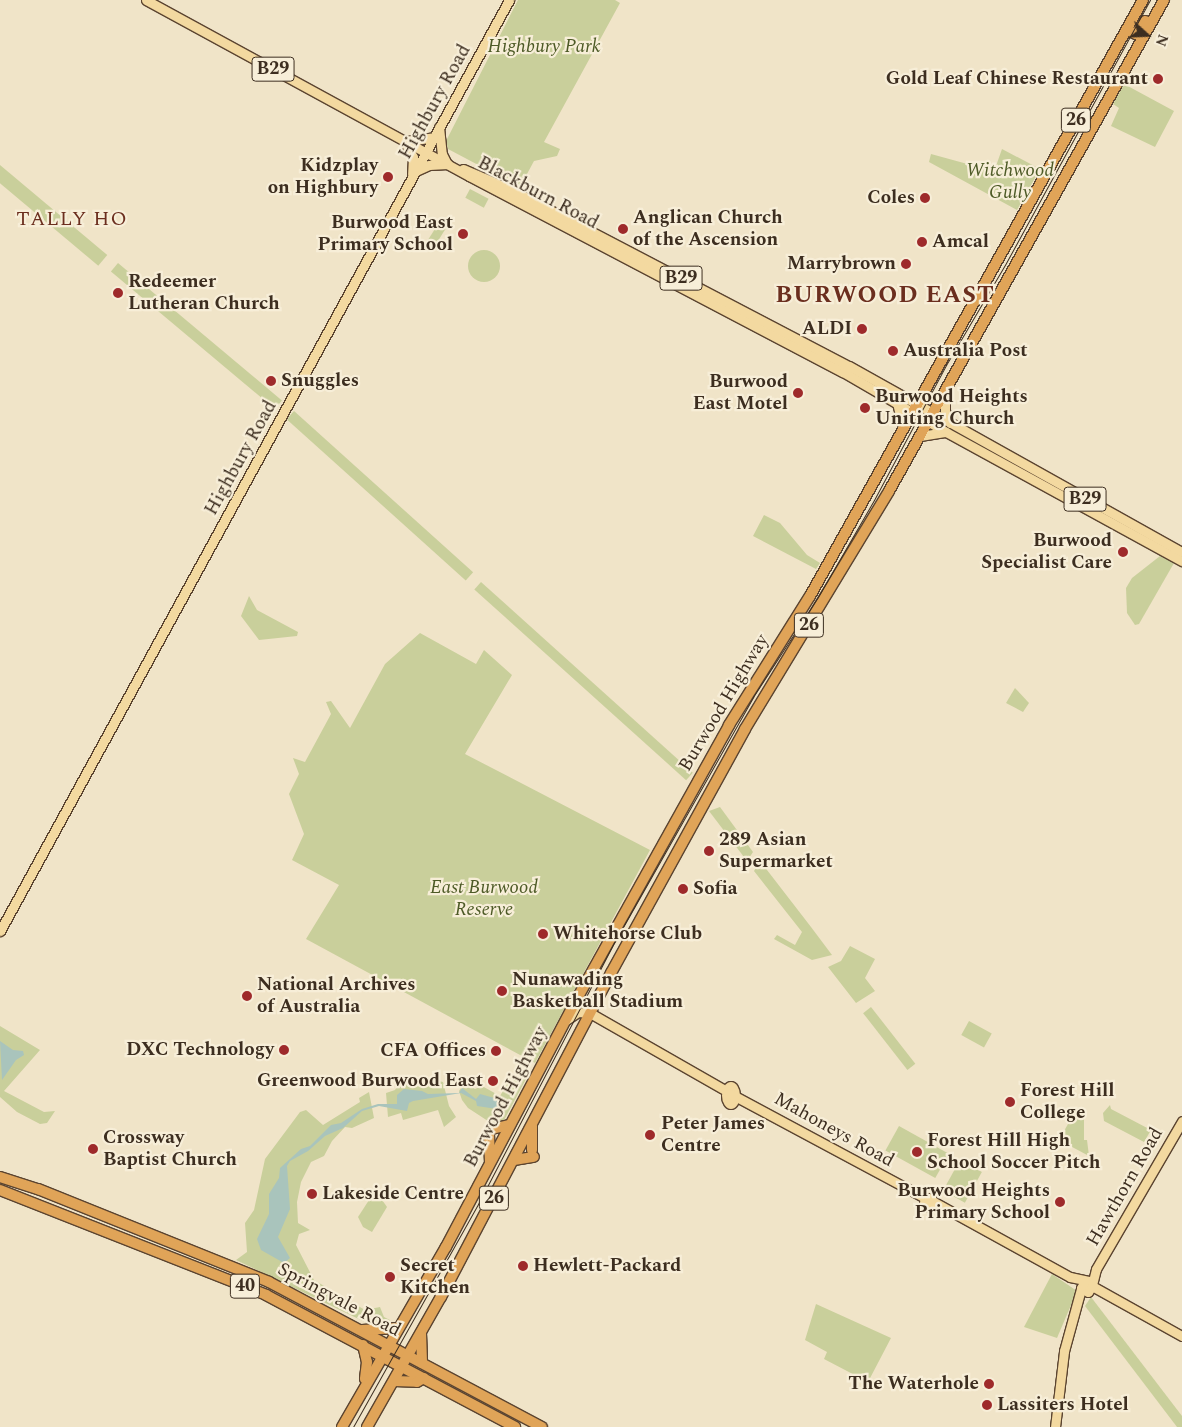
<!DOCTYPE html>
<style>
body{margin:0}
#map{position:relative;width:1182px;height:1427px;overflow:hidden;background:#f0e4c8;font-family:Spectral,serif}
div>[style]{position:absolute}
.green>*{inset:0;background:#c9cf9b;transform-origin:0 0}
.round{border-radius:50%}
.water>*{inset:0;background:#a9c4bc}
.roads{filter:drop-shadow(1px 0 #5b4430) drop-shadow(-1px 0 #5b4430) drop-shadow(0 1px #5b4430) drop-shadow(0 -1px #5b4430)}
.major>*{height:9px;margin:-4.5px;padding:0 4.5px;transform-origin:4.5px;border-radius:4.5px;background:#f3d9a0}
.major>.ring{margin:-4.5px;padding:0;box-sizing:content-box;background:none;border:9px solid #f3d9a0;border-radius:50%}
.highway>*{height:10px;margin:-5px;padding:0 5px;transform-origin:5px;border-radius:5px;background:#e0a458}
.tram>*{height:1px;margin:-0.5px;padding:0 0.5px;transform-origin:0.5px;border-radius:0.5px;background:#3d2e20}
.dots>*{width:14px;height:14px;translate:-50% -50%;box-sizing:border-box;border:2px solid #f7eed8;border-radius:50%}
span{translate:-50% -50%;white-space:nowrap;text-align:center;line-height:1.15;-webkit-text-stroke:4.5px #f7eed8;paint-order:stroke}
.shield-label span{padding:1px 4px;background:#f7eed8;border:1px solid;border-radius:4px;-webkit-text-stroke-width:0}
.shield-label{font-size:18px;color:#3d2e20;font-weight:700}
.park-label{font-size:19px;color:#4d5a26;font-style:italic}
.poi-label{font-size:19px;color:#3d2e20;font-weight:700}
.right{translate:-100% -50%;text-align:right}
.left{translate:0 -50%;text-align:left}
.street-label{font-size:19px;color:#3d2e20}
.neighbourhood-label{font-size:20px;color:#6b2e1e;letter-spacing:1px}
.district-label{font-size:24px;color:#6b2e1e;font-weight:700;letter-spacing:1px}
.north{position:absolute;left:1122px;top:10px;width:50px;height:50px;-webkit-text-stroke:4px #f7eed8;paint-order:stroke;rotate:110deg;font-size:14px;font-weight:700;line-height:20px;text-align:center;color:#3d2e20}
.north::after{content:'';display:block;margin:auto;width:18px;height:22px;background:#3d2e20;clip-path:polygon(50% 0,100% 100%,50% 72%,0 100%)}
</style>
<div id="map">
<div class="green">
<div style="clip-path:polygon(518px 0,615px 0,620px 3px,544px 142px,560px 149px,557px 156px,534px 161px,520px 187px,448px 149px,446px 141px)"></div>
<div style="clip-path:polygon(1124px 84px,1174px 111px,1155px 147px,1111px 126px,1119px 108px,1113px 104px)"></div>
<div style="clip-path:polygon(1002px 149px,1040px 169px,1017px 210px,929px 162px,931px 154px,982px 168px,996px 166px)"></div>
<div style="left:0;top:165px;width:140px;height:14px;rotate:40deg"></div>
<div style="left:470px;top:189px;width:21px;height:10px;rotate:28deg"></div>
<div style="left:438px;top:224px;width:9px;height:21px;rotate:32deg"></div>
<div class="round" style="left:468px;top:250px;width:32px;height:32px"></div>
<div style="left:118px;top:263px;width:214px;height:11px;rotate:40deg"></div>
<div style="left:294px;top:411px;width:241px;height:11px;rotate:42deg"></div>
<div style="clip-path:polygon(764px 515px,780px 523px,807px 555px,820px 563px,816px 569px,753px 536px)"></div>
<div style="clip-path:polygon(1160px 556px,1174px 563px,1139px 624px,1135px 625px,1127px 613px,1126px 588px,1132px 578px)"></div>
<div style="left:481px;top:582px;width:285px;height:10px;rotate:42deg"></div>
<div style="clip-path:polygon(249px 596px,257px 610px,298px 632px,297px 636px,259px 640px,241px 616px)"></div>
<div style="clip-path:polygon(420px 633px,476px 664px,484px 650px,512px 675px,465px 754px,650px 850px,535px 1063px,306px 939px,339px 885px,292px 860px,304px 834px,289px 794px,299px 774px,293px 758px,305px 762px,331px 714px,326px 702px,331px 701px,350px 728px,385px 664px)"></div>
<div style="clip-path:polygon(1015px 688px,1029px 703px,1023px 712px,1006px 703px)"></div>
<div style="clip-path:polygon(720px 807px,753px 852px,747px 861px,709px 811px)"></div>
<div style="clip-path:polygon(760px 861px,811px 927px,832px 955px,812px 960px,774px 939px,777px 935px,795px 945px,802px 932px,754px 871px)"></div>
<div style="clip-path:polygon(850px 946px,875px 959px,865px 978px,875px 991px,856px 1003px,828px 967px,841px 961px)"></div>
<div style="left:871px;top:1007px;width:72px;height:10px;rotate:52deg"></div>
<div style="left:969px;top:1021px;width:26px;height:16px;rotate:29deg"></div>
<div style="clip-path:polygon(0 1026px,40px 1050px,4px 1091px,44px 1112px,55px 1111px,47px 1123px,40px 1124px,17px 1112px,0 1097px)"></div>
<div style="clip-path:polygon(520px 1075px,526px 1079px,503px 1122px,491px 1123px,468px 1108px,462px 1100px,459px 1091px,464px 1083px,475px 1089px,482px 1086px,500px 1096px,511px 1077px,518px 1080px)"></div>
<div style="clip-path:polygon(426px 1078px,443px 1082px,449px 1106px,456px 1117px,444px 1127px,438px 1110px,403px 1120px,401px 1113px,388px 1117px,386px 1093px,395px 1090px,401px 1081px,426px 1081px)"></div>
<div style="clip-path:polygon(369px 1092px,374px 1118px,352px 1128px,345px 1127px,332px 1141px,324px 1156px,311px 1162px,301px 1182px,297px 1202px,298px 1223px,310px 1230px,299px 1234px,296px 1245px,314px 1280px,365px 1310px,380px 1307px,384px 1317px,390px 1320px,388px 1326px,369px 1324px,236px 1260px,247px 1252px,245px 1223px,254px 1210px,265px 1159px,300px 1112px,306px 1110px,323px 1125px,360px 1102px,359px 1098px)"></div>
<div style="clip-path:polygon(1110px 1105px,1111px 1109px,1151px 1130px,1144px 1142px,1104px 1121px,1103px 1113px)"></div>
<div style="clip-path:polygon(1077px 1108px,1084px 1112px,1084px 1140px,1087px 1140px,1089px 1156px,1059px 1140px)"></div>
<div style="left:899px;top:1126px;width:57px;height:28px;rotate:29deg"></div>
<div style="left:960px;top:1160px;width:25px;height:35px;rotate:29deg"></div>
<div style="clip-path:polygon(371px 1197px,380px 1197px,387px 1207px,372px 1232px,363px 1227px,358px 1217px)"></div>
<div style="clip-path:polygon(1052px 1274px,1077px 1291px,1057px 1338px,1024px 1327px)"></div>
<div style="clip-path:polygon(1091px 1297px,1182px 1416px,1182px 1427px,1177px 1427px,1085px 1306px)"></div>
<div style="clip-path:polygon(816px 1304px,891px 1338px,868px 1382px,824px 1359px,827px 1352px,805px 1340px)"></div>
</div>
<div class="water">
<div style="clip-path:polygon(0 1041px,13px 1050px,23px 1051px,24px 1055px,16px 1060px,2px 1080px)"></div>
<div style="clip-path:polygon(462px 1088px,476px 1099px,480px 1094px,498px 1099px,500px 1106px,497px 1109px,477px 1106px,476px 1101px,461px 1093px,413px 1101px,409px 1103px,407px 1111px,379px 1106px,362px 1111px,343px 1128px,325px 1136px,308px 1151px,290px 1161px,287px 1166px,290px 1209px,278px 1237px,290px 1258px,284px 1263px,261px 1250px,257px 1239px,269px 1214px,269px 1194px,279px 1178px,280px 1168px,301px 1149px,310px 1146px,331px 1125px,341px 1123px,362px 1109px,378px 1104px,397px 1104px,397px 1095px,404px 1089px,422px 1091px,428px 1094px,459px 1093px)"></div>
</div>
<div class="roads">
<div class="major">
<div style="left:146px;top:0;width:368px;rotate:28.6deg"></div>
<div style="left:469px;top:176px;width:422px;rotate:27.7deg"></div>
<div style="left:843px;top:372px;width:119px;rotate:30.2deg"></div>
<div style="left:946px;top:432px;width:269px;rotate:28.7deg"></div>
<div style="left:439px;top:127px;width:27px;rotate:84deg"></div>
<div style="left:442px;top:154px;width:9px;rotate:63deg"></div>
<div style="left:407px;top:141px;width:27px;rotate:-8deg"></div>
<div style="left:405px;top:142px;width:17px;rotate:62deg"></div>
<div style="left:413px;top:157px;width:17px;rotate:93deg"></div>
<div style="left:463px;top:169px;width:53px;rotate:23.2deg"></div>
<div style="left:512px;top:190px;width:380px;rotate:27.6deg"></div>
<div style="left:849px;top:366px;width:381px;rotate:29.2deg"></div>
<div style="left:416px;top:171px;width:14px;rotate:-25deg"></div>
<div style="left:429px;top:165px;width:19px;rotate:-3deg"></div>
<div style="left:945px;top:393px;width:18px;rotate:90deg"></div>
<div style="left:945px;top:411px;width:13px;rotate:67deg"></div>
<div style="left:897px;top:403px;width:25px;rotate:76deg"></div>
<div style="left:920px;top:436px;width:25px;rotate:-9deg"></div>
<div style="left:0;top:931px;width:1061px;rotate:-61.33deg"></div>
<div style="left:566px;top:1020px;width:14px;rotate:-34deg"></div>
<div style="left:578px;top:1012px;width:12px;rotate:5deg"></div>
<div style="left:590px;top:1013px;width:155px;rotate:29.7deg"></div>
<div class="ring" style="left:726px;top:1086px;width:-1px;height:-1px"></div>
<div style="left:731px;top:1094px;width:222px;rotate:28.2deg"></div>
<div class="ring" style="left:924.5px;top:1198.5px;width:0;height:0"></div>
<div style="left:934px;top:1202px;width:155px;rotate:28.9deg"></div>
<div style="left:1070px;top:1277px;width:19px;rotate:12deg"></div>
<div style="left:1089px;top:1281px;width:6px;rotate:59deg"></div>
<div style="left:1092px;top:1286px;width:7px;rotate:124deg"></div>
<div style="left:1088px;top:1292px;width:8px;rotate:-150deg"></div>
<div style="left:1081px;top:1288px;width:8px;rotate:-60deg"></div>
<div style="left:1092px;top:1285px;width:16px;rotate:-76deg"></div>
<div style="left:1096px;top:1269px;width:171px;rotate:-59.8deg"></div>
<div style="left:1092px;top:1286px;width:103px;rotate:29.1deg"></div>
<div style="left:1055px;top:1427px;width:77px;rotate:-83.2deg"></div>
<div style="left:1064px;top:1351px;width:64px;rotate:-74.7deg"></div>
</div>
<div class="highway">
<div style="left:1127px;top:30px;width:10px;rotate:24deg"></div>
<div style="left:1136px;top:34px;width:16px;rotate:-55deg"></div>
<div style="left:492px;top:1129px;width:18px;rotate:-13deg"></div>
<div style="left:489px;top:1134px;width:28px;rotate:88deg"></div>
<div style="left:532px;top:1150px;width:24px;rotate:-90deg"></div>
<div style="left:514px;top:1160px;width:20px;rotate:-9deg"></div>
<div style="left:0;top:1177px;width:40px;rotate:18deg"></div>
<div style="left:38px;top:1189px;width:249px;rotate:21.9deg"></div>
<div style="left:269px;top:1282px;width:309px;rotate:28deg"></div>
<div style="left:0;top:1190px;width:286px;rotate:21.5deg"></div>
<div style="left:266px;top:1295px;width:282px;rotate:27.9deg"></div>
<div style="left:362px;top:1330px;width:36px;rotate:-3deg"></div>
<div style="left:421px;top:1333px;width:30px;rotate:88deg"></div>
<div style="left:363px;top:1345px;width:17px;rotate:77deg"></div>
<div style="left:367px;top:1362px;width:17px;rotate:97deg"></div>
<div style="left:394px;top:1381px;width:23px;rotate:2deg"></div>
<div style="left:417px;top:1382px;width:8px;rotate:-30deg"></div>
<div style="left:342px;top:1427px;width:208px;rotate:-60deg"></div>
<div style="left:446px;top:1247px;width:275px;rotate:-62.2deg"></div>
<div style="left:574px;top:1004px;width:319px;rotate:-60.9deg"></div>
<div style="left:729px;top:725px;width:152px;rotate:-57.9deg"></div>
<div style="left:810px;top:596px;width:683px;rotate:-60.81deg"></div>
<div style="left:367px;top:1427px;width:150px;rotate:-60.4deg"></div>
<div style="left:441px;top:1297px;width:366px;rotate:-62.3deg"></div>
<div style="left:611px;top:973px;width:278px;rotate:-61.2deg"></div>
<div style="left:745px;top:729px;width:278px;rotate:-58.8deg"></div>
<div style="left:889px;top:491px;width:563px;rotate:-60.75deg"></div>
</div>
</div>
<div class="tram">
<div style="left:353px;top:1427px;width:253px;rotate:-60.7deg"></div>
<div style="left:477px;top:1206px;width:297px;rotate:-62.5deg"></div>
<div style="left:614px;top:943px;width:283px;rotate:-60.5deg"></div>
<div style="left:753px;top:697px;width:119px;rotate:-57deg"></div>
<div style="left:818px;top:597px;width:112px;rotate:-60deg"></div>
<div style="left:874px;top:500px;width:153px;rotate:-61.9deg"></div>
<div style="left:946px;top:365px;width:118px;rotate:-59.5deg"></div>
<div style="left:1006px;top:263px;width:300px;rotate:-61.3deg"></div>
</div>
<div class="dots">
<div style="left:1158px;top:79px;background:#9e2a2b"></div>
<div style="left:388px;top:177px;background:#9e2a2b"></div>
<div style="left:925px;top:198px;background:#9e2a2b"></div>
<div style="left:623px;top:229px;background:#9e2a2b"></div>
<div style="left:463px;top:234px;background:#9e2a2b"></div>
<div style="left:922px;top:242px;background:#9e2a2b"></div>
<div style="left:906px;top:264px;background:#9e2a2b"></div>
<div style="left:118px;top:293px;background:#9e2a2b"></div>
<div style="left:862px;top:329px;background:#9e2a2b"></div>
<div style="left:893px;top:351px;background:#9e2a2b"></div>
<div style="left:271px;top:381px;background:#9e2a2b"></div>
<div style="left:798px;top:393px;background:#9e2a2b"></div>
<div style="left:865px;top:408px;background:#9e2a2b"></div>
<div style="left:1123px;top:552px;background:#9e2a2b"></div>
<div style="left:709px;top:851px;background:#9e2a2b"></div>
<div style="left:683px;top:889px;background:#9e2a2b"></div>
<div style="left:543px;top:934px;background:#9e2a2b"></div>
<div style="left:502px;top:991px;background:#9e2a2b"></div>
<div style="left:247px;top:996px;background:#9e2a2b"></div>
<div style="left:284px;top:1050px;background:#9e2a2b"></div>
<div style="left:496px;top:1051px;background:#9e2a2b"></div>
<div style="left:493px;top:1081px;background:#9e2a2b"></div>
<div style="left:1010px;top:1102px;background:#9e2a2b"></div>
<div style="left:650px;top:1135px;background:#9e2a2b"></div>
<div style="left:93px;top:1149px;background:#9e2a2b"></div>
<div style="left:917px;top:1152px;background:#9e2a2b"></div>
<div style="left:312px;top:1194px;background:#9e2a2b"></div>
<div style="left:1060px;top:1202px;background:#9e2a2b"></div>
<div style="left:523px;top:1266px;background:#9e2a2b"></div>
<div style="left:390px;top:1277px;background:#9e2a2b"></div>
<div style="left:989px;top:1384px;background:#9e2a2b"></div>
<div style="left:987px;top:1405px;background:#9e2a2b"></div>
</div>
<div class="shield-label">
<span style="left:273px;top:69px">B29</span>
<span style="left:1076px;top:120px">26</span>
<span style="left:681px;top:278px">B29</span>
<span style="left:1085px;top:499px">B29</span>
<span style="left:809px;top:625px">26</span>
<span style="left:494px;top:1198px">26</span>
<span style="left:245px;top:1286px">40</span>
</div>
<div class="park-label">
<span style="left:544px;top:47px">Highbury Park</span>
<span style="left:1010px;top:182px">Witchwood<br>Gully</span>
<span style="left:484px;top:899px">East Burwood<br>Reserve</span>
</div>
<div class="poi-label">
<span class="right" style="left:1148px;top:79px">Gold Leaf Chinese Restaurant</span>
<span class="right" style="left:378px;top:177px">Kidzplay<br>on Highbury</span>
<span class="right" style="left:915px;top:198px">Coles</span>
<span class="left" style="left:633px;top:229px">Anglican Church<br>of the Ascension</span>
<span class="right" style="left:453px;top:234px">Burwood East<br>Primary School</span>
<span class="left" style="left:932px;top:242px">Amcal</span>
<span class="right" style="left:896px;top:264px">Marrybrown</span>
<span class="left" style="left:128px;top:293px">Redeemer<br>Lutheran Church</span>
<span class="right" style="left:852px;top:329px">ALDI</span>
<span class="left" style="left:903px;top:351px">Australia Post</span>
<span class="left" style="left:281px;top:381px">Snuggles</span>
<span class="right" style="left:788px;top:393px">Burwood<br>East Motel</span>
<span class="left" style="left:875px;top:408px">Burwood Heights<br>Uniting Church</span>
<span class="right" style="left:1112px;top:552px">Burwood<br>Specialist Care</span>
<span class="left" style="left:719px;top:851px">289 Asian<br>Supermarket</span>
<span class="left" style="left:693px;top:889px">Sofia</span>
<span class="left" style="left:553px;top:934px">Whitehorse Club</span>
<span class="left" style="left:512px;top:991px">Nunawading<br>Basketball Stadium</span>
<span class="left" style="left:257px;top:996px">National Archives<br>of Australia</span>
<span class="right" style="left:274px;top:1050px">DXC Technology</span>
<span class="right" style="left:486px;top:1051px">CFA Offices</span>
<span class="right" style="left:483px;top:1081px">Greenwood Burwood East</span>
<span class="left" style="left:1020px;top:1102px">Forest Hill<br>College</span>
<span class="left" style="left:661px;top:1135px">Peter James<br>Centre</span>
<span class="left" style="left:103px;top:1149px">Crossway<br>Baptist Church</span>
<span class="left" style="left:927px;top:1152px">Forest Hill High<br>School Soccer Pitch</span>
<span class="right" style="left:1050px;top:1202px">Burwood Heights<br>Primary School</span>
<span class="left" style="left:322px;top:1194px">Lakeside Centre</span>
<span class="left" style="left:400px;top:1277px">Secret<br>Kitchen</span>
<span class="left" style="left:533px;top:1266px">Hewlett-Packard</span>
<span class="right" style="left:979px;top:1384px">The Waterhole</span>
<span class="left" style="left:997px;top:1405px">Lassiters Hotel</span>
</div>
<div class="street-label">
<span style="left:435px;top:102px;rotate:-61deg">Highbury Road</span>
<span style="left:538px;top:193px;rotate:28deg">Blackburn Road</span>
<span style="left:241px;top:458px;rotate:-61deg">Highbury Road</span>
<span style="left:724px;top:703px;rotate:-59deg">Burwood Highway</span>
<span style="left:506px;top:1097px;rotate:-62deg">Burwood Highway</span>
<span style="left:834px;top:1130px;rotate:29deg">Mahoneys Road</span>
<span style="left:1125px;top:1187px;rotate:-60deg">Hawthorn Road</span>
<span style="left:339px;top:1300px;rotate:28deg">Springvale Road</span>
</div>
<div class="neighbourhood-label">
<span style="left:72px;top:219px">TALLY HO</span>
</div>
<div class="district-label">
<span style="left:885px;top:296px">BURWOOD EAST</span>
</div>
<div class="north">N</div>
</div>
